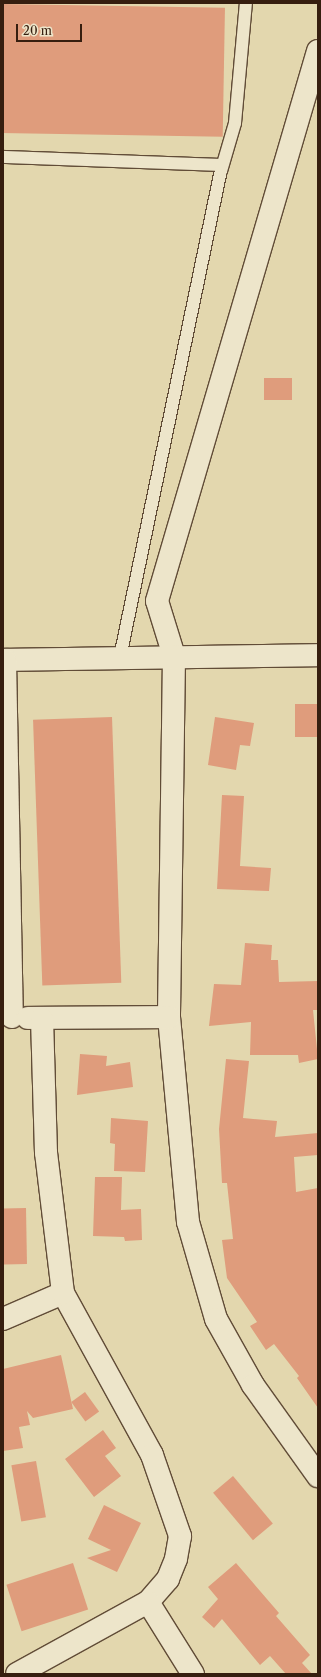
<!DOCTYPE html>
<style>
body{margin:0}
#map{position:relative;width:321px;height:1677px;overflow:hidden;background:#e3d7ae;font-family:"Libre Caslon Text",serif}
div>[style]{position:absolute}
.building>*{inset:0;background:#df9c7c;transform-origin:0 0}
.roads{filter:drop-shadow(1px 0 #614c37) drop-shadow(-1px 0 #614c37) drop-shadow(0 1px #614c37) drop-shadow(0 -1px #614c37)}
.service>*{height:12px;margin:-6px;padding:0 6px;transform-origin:6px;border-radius:6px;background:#ede5ca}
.minor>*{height:22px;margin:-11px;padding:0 11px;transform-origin:11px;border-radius:11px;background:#ede5ca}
span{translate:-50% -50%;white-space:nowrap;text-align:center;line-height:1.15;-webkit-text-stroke:3.5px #ede5ca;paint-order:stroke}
.frame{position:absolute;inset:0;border:4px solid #361e0f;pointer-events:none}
.scale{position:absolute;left:16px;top:24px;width:66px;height:18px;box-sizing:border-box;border:2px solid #361e0f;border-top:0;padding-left:5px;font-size:12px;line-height:14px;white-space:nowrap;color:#361e0f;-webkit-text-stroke:3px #ede5ca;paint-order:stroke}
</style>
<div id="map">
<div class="building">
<div style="left:3px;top:4px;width:222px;height:129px;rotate:1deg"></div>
<div style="left:264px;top:378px;width:28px;height:22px"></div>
<div style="left:295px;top:704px;width:23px;height:33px"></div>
<div style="left:112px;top:717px;width:266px;height:79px;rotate:88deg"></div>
<div style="clip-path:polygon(215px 717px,254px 723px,250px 746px,240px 745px,236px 770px,208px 765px)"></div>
<div style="clip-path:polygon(222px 795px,244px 796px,240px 866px,271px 868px,269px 891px,217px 889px)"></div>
<div style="clip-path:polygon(245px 943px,272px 945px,271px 960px,278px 960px,279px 982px,318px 981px,318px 1010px,313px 1010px,318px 1059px,299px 1063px,298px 1055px,250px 1055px,251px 1022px,209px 1026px,214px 984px,241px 985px)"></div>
<div style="clip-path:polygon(80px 1054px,107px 1056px,106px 1066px,130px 1062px,133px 1087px,77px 1095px)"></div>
<div style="clip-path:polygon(226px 1059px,249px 1061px,243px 1118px,277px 1121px,275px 1137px,318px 1133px,318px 1155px,294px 1157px,296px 1192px,318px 1188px,318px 1408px,297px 1378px,299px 1376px,274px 1344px,266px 1350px,250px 1326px,257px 1322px,227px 1278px,222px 1240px,233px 1239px,227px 1183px,222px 1183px,219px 1129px)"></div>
<div style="clip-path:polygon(111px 1118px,148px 1121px,145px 1172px,114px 1171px,115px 1144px,110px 1143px)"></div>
<div style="clip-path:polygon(95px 1177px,122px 1177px,121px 1210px,141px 1209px,142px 1240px,125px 1241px,124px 1237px,93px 1236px)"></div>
<div style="left:26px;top:1208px;width:56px;height:23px;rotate:89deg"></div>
<div style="clip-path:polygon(61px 1355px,73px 1409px,33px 1418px,27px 1411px,30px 1425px,19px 1427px,23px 1448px,3px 1451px,3px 1369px)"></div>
<div style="left:85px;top:1392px;width:24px;height:17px;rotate:54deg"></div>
<div style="clip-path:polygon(103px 1430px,116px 1448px,105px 1456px,121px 1476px,94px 1497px,65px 1459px)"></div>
<div style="left:36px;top:1461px;width:57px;height:25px;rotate:80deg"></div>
<div style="left:233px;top:1476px;width:62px;height:26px;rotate:50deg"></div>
<div style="clip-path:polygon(104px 1505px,141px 1523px,117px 1572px,87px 1558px,111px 1550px,88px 1539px)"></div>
<div style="left:73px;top:1563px;width:49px;height:70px;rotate:72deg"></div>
<div style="clip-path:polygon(236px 1563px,279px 1613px,276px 1616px,310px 1655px,302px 1663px,312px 1674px,286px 1674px,270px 1656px,260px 1665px,222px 1619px,214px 1628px,202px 1617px,218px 1599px,208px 1587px)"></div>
</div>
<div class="roads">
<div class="service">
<div style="left:3px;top:157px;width:219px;rotate:2.1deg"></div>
<div style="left:222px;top:165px;width:502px;rotate:101.71deg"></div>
<div style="left:221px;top:171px;width:50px;rotate:-73.7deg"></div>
<div style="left:235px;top:123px;width:121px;rotate:-84.8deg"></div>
</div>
<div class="minor">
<div style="left:318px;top:51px;width:573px;rotate:106.32deg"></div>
<div style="left:157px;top:601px;width:58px;rotate:72.8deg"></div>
<div style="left:174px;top:656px;width:361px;rotate:90.8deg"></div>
<div style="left:169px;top:1017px;width:206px;rotate:84.7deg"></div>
<div style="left:188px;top:1222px;width:101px;rotate:73.9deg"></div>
<div style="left:216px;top:1319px;width:76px;rotate:60.7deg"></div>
<div style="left:253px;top:1385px;width:112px;rotate:54.5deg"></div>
<div style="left:3px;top:660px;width:315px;rotate:-0.9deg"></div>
<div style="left:5px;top:660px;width:357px;rotate:88.9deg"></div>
<div style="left:28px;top:1018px;width:141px;rotate:-0.4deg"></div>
<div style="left:63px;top:1293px;width:185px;rotate:61.2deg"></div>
<div style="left:152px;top:1455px;width:86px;rotate:70.9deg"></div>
<div style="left:180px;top:1536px;width:23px;rotate:100deg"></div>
<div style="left:176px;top:1559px;width:22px;rotate:112deg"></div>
<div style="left:168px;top:1579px;width:30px;rotate:131deg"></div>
<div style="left:3px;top:1319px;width:65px;rotate:-23.4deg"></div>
<div style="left:63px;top:1293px;width:141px;rotate:-96.9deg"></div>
<div style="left:46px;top:1153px;width:134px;rotate:-91.7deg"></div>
<div style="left:17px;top:1674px;width:149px;rotate:-28.8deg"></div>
<div style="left:148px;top:1602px;width:85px;rotate:58deg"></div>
</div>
</div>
<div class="frame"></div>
<div class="scale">20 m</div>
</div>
